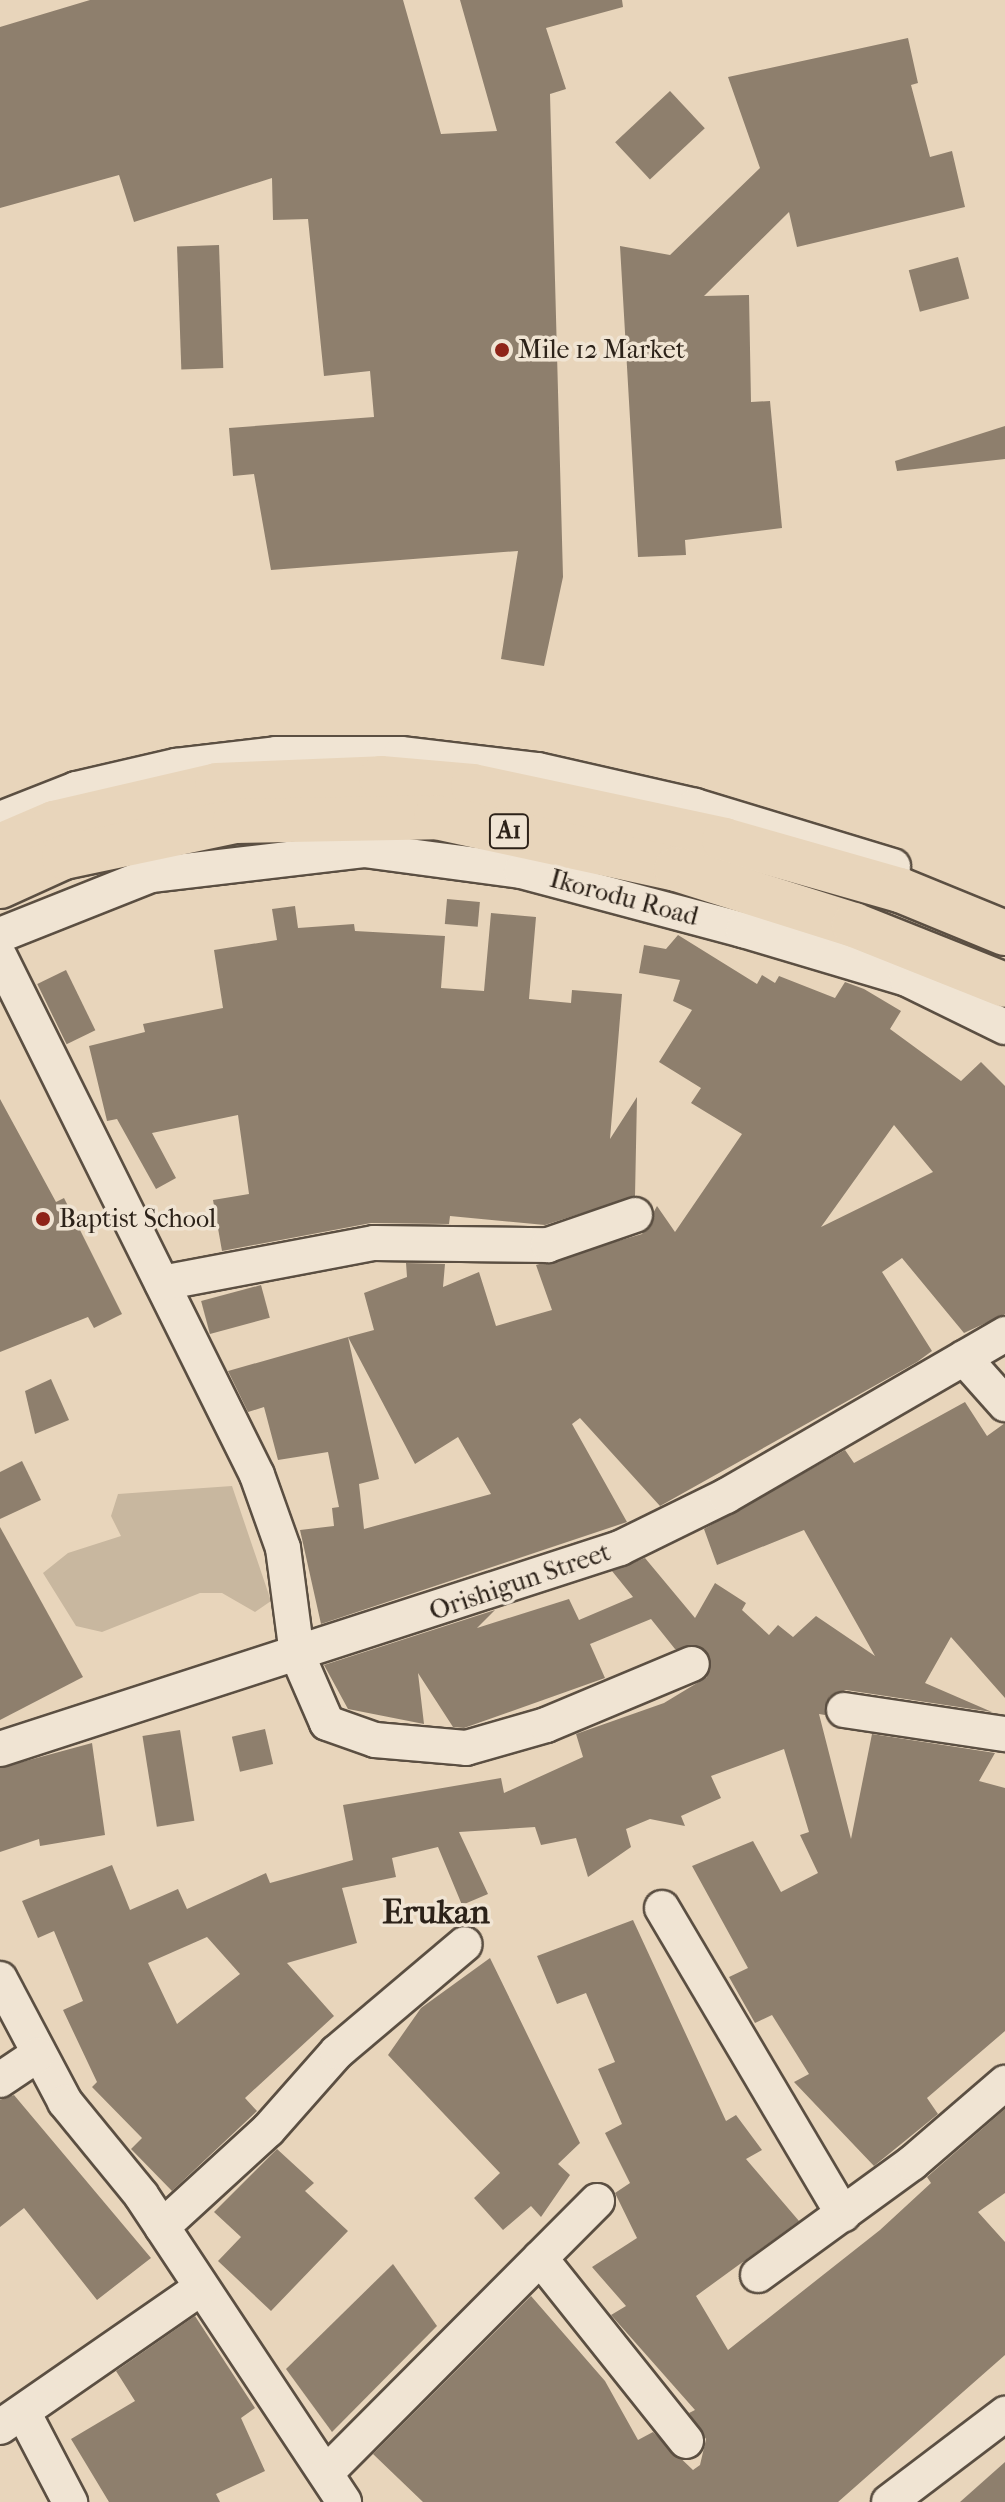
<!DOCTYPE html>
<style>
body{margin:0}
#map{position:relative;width:1005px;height:2502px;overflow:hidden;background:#e8d5bb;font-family:"IM FELL French Canon",serif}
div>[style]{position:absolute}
.green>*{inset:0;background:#c8b79f}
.building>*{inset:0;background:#8e7f6d;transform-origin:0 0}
.roads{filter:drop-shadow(2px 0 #5b4f42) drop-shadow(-2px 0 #5b4f42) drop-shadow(0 2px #5b4f42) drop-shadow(0 -2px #5b4f42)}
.minor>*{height:34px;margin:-17px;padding:0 17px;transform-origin:17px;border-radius:17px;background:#f0e4d3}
.highway>*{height:44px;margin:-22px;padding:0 22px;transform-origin:22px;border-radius:22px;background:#e8d5bb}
.dots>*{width:22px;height:22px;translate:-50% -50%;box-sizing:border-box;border:4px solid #f0e4d3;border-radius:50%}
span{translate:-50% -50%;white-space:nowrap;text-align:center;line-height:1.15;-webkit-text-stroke:7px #f0e4d3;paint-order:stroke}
.shield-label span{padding:2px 6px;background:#f0e4d3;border:2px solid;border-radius:6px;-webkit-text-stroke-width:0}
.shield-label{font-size:24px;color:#2c2219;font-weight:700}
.poi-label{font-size:26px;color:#2c2219}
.left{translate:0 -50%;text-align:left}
.street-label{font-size:26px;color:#2c2219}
.district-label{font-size:34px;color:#2c2219;font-weight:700}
</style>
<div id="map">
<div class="green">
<div style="clip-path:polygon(232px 1486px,271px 1601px,255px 1612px,222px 1593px,200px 1593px,102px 1632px,76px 1626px,43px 1573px,68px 1553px,121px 1536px,111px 1516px,118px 1494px)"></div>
</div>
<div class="building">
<div style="clip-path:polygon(90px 0,403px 0,441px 134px,497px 131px,460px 0,622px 0,623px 7px,546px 28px,566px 89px,550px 94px,563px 577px,544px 666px,501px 659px,518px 551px,271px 570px,254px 474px,233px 476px,229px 428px,374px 417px,370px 371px,324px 376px,308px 219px,273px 220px,272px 178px,134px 222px,119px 175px,0 208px,0 27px)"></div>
<div style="clip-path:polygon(908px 38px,918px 83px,911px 85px,930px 157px,952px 151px,965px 207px,797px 247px,789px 212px,704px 296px,749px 295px,751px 402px,770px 401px,782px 528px,685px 540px,686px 555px,638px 557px,620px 246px,670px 255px,760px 168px,728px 77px)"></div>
<div style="left:670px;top:91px;width:51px;height:75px;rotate:47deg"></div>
<div style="left:219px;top:245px;width:123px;height:42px;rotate:88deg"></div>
<div style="left:958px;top:257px;width:43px;height:51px;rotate:75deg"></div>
<div style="clip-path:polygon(1005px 426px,1005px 459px,897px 471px,895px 461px)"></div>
<div style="left:447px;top:899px;width:33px;height:25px;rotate:5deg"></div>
<div style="clip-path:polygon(295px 906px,298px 928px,354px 924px,355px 931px,445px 936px,441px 988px,484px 991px,491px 913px,536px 917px,529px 999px,571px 1003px,572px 990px,622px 994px,610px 1139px,637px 1097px,635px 1196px,545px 1225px,450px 1216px,449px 1224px,371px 1223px,222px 1251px,213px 1200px,249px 1194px,238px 1115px,152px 1133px,176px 1178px,156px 1189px,117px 1119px,107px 1121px,89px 1046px,145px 1032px,143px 1024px,223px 1008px,214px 950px,277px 940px,272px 909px)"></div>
<div style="clip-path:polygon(evenodd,678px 935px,757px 984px,762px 975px,775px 983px,779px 976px,835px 998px,845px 982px,864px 989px,901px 1011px,890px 1029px,961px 1081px,981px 1062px,1005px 1086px,1005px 1314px,964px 1333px,902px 1258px,882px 1272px,932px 1351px,917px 1362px,660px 1506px,580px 1418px,572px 1424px,627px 1522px,321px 1624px,300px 1530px,334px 1526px,332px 1508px,339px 1507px,328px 1452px,278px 1460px,264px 1407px,248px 1412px,228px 1371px,348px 1337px,379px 1479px,359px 1484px,364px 1529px,491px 1494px,458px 1437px,415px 1464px,348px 1337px,374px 1330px,364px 1293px,407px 1277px,406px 1263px,445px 1264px,443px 1287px,479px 1272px,496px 1326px,552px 1310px,536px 1265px,642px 1234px,657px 1206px,675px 1232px,742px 1134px,691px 1103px,701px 1088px,659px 1062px,692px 1010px,673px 1001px,680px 980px,639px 973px,644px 945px,666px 949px,678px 935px,894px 1125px,933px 1172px,821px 1227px,894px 1125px)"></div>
<div style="left:66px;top:970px;width:67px;height:32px;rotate:64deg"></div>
<div style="clip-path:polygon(0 1099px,56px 1202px,64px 1198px,122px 1314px,94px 1328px,88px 1317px,0 1352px)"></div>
<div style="left:261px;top:1285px;width:34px;height:62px;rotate:75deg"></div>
<div style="clip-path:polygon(51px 1379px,69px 1420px,35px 1434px,25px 1391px)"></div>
<div style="clip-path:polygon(evenodd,965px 1402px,987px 1436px,1005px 1423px,1005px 1698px,951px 1637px,925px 1683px,992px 1712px,846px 1690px,829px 1697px,825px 1715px,819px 1714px,851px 1839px,872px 1734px,995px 1753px,979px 1781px,1005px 1788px,1005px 2031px,927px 2098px,938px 2114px,874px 2166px,794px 2082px,809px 2074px,772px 2015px,755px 2023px,729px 1977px,748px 1968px,692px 1866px,753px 1841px,781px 1892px,818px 1873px,800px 1835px,809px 1832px,784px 1749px,711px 1776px,721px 1798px,681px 1816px,685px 1826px,650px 1819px,626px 1829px,631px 1847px,588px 1877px,576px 1838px,541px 1845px,535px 1827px,459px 1832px,488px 1894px,462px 1905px,438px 1847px,392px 1858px,396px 1877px,342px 1888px,357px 1943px,287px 1963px,334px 2016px,245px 2098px,257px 2111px,172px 2191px,131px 2149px,142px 2138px,92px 2087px,97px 2082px,63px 2010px,83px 2001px,54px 1931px,38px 1938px,22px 1901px,112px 1865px,130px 1910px,178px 1889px,187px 1909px,266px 1873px,270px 1883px,353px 1860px,343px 1805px,501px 1778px,504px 1793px,583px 1757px,576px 1734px,664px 1703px,707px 1677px,705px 1649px,675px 1649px,651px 1619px,590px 1644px,605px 1678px,464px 1728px,453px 1727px,418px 1673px,424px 1724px,348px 1709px,324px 1665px,495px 1610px,477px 1628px,569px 1599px,579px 1620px,633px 1597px,612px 1571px,645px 1558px,695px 1618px,715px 1583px,746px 1603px,742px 1610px,769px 1635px,778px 1625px,793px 1637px,816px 1616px,875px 1656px,804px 1530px,717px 1565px,704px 1529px,845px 1450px,854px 1463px,965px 1402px,207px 1937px,240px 1974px,177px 2024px,148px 1963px,207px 1937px)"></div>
<div style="clip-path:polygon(22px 1461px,41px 1500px,0 1519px,0 1472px)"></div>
<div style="clip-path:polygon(0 1527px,83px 1677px,0 1720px)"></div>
<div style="left:265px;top:1729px;width:36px;height:34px;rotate:77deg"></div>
<div style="left:180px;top:1730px;width:92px;height:38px;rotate:81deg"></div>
<div style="clip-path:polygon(92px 1743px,105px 1835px,40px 1846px,39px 1839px,0 1852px,0 1768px)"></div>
<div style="clip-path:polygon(633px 1920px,726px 2121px,736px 2115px,762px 2150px,746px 2159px,799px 2221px,696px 2296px,728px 2350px,880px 2230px,931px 2183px,927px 2177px,1005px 2109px,1005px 2193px,978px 2212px,1005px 2242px,1005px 2355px,838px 2502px,423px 2502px,373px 2454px,531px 2296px,605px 2381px,638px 2440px,653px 2432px,693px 2470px,700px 2465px,706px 2439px,689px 2413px,695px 2410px,611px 2315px,626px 2306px,592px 2267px,637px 2238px,615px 2193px,630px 2183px,605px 2133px,622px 2124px,598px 2069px,615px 2062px,586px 1993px,557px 2004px,537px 1956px)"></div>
<div style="clip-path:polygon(490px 1958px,580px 2143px,558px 2164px,570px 2175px,541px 2217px,531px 2206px,503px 2230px,474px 2198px,500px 2173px,388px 2055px,421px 2008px)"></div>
<div style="clip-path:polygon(14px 2095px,151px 2258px,97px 2300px,24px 2208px,0 2227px,0 2100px)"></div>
<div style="clip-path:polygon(277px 2149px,314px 2183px,305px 2191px,348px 2231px,271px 2311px,218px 2261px,241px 2237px,214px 2212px)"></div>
<div style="clip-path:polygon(393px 2264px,437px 2326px,332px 2432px,286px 2369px)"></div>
<div style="clip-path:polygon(195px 2316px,255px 2408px,241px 2418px,265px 2471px,216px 2494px,220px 2502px,109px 2502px,71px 2439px,135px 2401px,116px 2371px)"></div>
<div style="clip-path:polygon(1005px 2462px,1005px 2502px,960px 2502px)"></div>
</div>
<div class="roads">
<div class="minor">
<div style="left:0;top:819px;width:82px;rotate:-21.5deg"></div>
<div style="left:76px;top:789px;width:103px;rotate:-13deg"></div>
<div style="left:176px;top:766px;width:101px;rotate:-6.8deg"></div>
<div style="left:276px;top:754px;width:125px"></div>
<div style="left:401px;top:754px;width:138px;rotate:6.7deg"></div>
<div style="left:538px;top:770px;width:161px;rotate:12.9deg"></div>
<div style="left:695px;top:806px;width:207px;rotate:16.9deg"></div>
<div style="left:0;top:935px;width:162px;rotate:-21.7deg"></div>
<div style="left:151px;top:875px;width:214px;rotate:-6.7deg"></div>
<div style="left:364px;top:850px;width:158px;rotate:7.6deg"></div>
<div style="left:521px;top:871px;width:230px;rotate:14.9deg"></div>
<div style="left:743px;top:930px;width:171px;rotate:16.6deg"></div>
<div style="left:907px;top:979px;width:109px;rotate:26.1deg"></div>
<div style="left:0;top:957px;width:578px;rotate:63.61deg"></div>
<div style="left:257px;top:1475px;width:77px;rotate:70.4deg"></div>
<div style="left:283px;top:1548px;width:107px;rotate:82.5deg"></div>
<div style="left:297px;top:1654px;width:75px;rotate:66.5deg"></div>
<div style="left:327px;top:1723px;width:51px;rotate:19.5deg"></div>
<div style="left:375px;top:1740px;width:91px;rotate:5deg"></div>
<div style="left:466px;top:1748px;width:83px;rotate:-16deg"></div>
<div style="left:546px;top:1725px;width:158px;rotate:-22.7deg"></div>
<div style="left:162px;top:1283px;width:216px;rotate:-10.7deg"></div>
<div style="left:374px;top:1243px;width:174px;rotate:0.7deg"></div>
<div style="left:548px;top:1245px;width:92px;rotate:-19deg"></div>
<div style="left:964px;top:1358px;width:62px;rotate:48.3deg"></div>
<div style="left:844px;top:1710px;width:163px;rotate:8.5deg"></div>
<div style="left:0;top:1749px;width:652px;rotate:-17.96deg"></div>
<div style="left:620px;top:1548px;width:118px;rotate:-26.1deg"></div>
<div style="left:726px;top:1496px;width:323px;rotate:-30.1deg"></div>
<div style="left:662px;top:1908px;width:356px;rotate:59.4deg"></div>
<div style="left:0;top:1979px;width:139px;rotate:62.1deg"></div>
<div style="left:65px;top:2102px;width:120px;rotate:50.7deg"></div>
<div style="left:141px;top:2195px;width:368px;rotate:56.5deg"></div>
<div style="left:0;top:2080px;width:45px;rotate:-34deg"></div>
<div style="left:162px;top:2227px;width:144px;rotate:-42.5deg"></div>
<div style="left:268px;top:2130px;width:104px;rotate:-48.5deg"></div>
<div style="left:337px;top:2052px;width:167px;rotate:-40.2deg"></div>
<div style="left:540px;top:2258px;width:234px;rotate:51.4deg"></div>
<div style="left:758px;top:2275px;width:190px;rotate:-36deg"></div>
<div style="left:912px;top:2163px;width:123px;rotate:-40.7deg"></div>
<div style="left:23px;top:2412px;width:102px;rotate:62.4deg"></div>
<div style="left:0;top:2427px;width:242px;rotate:-34.7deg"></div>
<div style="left:326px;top:2473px;width:384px;rotate:-45.1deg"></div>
<div style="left:889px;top:2502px;width:146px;rotate:-37.2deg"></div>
</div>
<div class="highway">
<div style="left:0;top:846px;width:59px;rotate:-23.1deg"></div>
<div style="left:54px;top:823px;width:167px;rotate:-13.1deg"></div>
<div style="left:217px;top:785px;width:164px;rotate:-2.4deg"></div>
<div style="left:381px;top:778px;width:92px;rotate:5deg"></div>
<div style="left:473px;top:786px;width:257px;rotate:12.1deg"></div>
<div style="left:724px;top:840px;width:183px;rotate:15.9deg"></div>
<div style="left:900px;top:890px;width:113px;rotate:22.3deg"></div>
<div style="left:0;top:886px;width:70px;rotate:-24.4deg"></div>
<div style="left:64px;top:857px;width:175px;rotate:-11.9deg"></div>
<div style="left:235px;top:821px;width:201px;rotate:-1.1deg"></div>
<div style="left:436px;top:817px;width:246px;rotate:12.2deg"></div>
<div style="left:676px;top:869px;width:187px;rotate:17.5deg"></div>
<div style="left:854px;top:925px;width:162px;rotate:21.7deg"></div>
</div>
</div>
<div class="dots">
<div style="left:502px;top:350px;background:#8f2418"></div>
<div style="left:43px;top:1219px;background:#8f2418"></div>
</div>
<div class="shield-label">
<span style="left:509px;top:831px">A1</span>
</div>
<div class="poi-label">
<span class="left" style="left:518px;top:350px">Mile 12 Market</span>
<span class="left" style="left:59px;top:1219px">Baptist School</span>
</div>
<div class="street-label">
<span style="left:624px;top:898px;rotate:15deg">Ikorodu Road</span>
<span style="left:520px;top:1582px;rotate:-19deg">Orishigun Street</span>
</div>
<div class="district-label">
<span style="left:436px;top:1913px">Erukan</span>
</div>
</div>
